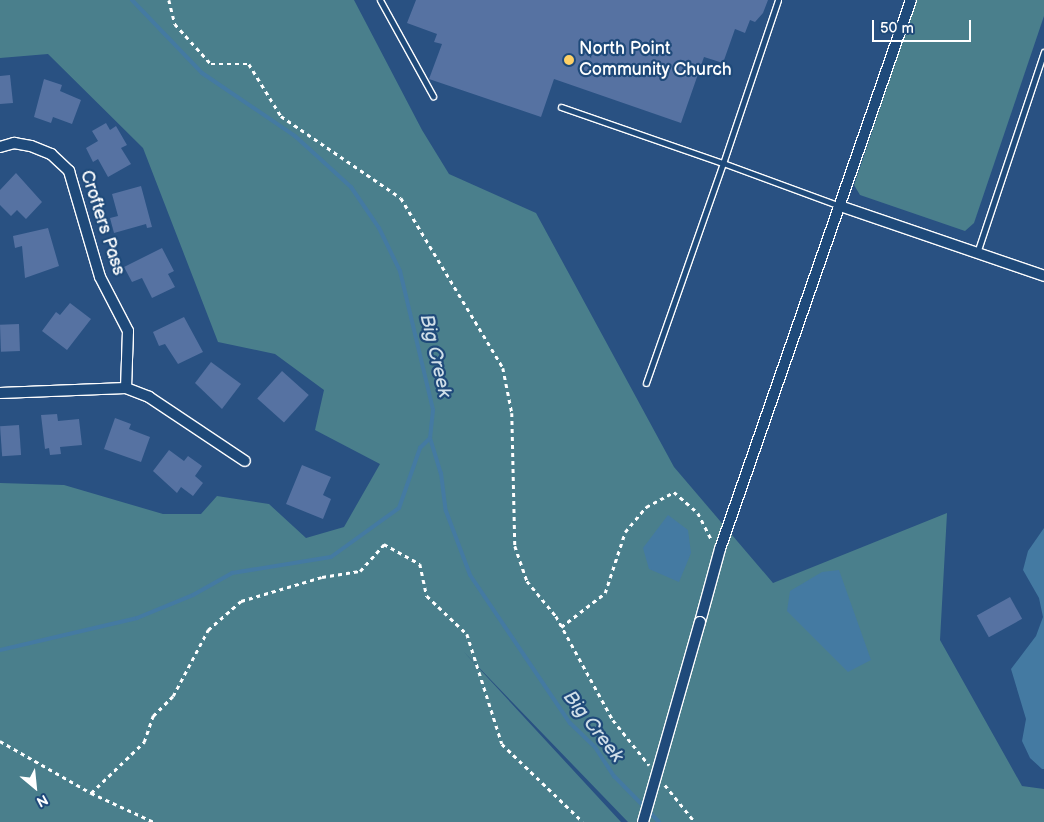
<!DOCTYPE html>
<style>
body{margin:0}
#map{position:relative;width:1044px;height:822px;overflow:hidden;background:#295182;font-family:"Balsamiq Sans",sans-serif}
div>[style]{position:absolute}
.green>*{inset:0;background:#4a7f8c}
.water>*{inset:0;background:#447aa2}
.stream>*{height:4px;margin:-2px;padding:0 2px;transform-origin:2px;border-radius:2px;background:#447aa2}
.building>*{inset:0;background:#5672a2;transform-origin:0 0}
.path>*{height:2.5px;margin-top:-1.25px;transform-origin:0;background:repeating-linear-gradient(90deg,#fff 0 4px,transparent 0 8px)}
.roads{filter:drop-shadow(1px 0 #fff) drop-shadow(-1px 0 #fff) drop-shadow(0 1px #fff) drop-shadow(0 -1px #fff)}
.service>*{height:5px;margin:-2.5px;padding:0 2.5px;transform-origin:2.5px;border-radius:2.5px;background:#1f4a7a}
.minor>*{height:10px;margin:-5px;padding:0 5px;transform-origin:5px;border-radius:5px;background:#1f4a7a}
.bridges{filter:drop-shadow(1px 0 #fff) drop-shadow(-1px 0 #fff) drop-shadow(0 1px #fff) drop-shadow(0 -1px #fff)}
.minor-bridge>*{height:10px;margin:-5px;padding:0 5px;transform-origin:5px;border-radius:5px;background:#1f4a7a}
.dots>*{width:14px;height:14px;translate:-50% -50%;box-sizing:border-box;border:2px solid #1f4a7a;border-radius:50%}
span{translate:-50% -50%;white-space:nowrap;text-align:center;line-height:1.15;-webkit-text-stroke:4.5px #1f4a7a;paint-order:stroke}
.poi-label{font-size:18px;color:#fff}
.left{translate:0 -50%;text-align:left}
.street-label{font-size:18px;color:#fff}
.water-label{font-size:19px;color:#d0dee8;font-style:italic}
.north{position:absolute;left:10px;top:762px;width:50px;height:50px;-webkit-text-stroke:4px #1f4a7a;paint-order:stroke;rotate:152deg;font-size:14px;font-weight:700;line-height:20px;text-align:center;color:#fff}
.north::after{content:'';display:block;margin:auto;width:18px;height:22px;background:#fff;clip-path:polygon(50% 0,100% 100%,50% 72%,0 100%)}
.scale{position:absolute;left:872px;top:20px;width:99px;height:22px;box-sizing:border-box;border:2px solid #fff;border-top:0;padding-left:6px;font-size:15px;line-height:18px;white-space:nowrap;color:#fff;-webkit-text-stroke:4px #1f4a7a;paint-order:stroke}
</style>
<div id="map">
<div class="green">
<div style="clip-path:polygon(0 0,354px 0,422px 130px,449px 174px,536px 213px,674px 467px,773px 583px,947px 513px,940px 640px,1022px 786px,1044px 789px,1044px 822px,628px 822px,463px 651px,621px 822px,0 822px,0 483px,64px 485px,163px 514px,201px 514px,217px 496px,269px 504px,306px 538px,344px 527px,380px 464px,315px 430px,324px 390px,275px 354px,218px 342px,143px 148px,48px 54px,0 58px)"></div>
<div style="clip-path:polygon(917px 0,1044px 0,1044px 16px,974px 223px,965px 231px,860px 195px,854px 185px)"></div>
</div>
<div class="water">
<div style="clip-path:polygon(668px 515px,688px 530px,691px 553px,679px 582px,649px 569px,643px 548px)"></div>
<div style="clip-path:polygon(1044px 528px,1044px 769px,1042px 769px,1030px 758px,1022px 741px,1026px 719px,1011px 669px,1036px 636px,1043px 617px,1039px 598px,1023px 570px,1028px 551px)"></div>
<div style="clip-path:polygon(839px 570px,871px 660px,848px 672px,787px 611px,790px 591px,822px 572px)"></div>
</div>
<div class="stream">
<div style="left:132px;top:0;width:101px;rotate:46.2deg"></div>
<div style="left:202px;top:73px;width:112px;rotate:34.1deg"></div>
<div style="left:295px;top:136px;width:76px;rotate:42.3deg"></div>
<div style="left:351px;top:187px;width:50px;rotate:55.7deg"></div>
<div style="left:379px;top:228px;width:48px;rotate:64deg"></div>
<div style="left:400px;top:271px;width:143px;rotate:76.6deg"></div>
<div style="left:433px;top:410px;width:28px;rotate:96deg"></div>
<div style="left:430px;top:438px;width:37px;rotate:73deg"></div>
<div style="left:441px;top:473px;width:38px;rotate:83deg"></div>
<div style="left:446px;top:511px;width:68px;rotate:69.4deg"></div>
<div style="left:470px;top:575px;width:179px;rotate:56deg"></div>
<div style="left:570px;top:723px;width:35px;rotate:44deg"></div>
<div style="left:595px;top:747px;width:35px;rotate:57deg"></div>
<div style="left:614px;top:776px;width:64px;rotate:45.6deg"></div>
<div style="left:0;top:650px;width:141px;rotate:-13.1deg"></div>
<div style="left:137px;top:618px;width:61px;rotate:-22.3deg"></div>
<div style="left:193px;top:595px;width:45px;rotate:-29.4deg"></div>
<div style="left:232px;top:573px;width:100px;rotate:-9.2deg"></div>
<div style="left:331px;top:557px;width:84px;rotate:-35.8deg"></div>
<div style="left:399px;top:508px;width:64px;rotate:-70.7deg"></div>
<div style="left:420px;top:448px;width:14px;rotate:-45deg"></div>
</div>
<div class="building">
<div style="clip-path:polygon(416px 0,768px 0,763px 13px,755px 22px,750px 20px,745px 33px,735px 29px,723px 63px,704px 57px,681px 123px,554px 79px,541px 117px,429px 79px,442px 44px,434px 42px,437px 34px,407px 23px)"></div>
<div style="clip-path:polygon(10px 75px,13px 103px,0 104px,0 76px)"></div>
<div style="clip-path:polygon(44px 79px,62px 85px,60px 91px,81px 100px,72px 124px,53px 117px,51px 123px,34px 117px)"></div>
<div style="clip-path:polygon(106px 123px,110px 130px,116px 126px,127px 145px,121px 148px,131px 164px,108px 177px,98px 159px,93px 162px,86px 148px,98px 141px,92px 131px)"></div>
<div style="clip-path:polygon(16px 173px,42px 202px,26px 219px,17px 210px,11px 216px,0 205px,0 190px)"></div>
<div style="clip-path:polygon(141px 186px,152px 227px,147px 228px,146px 224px,114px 233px,110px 218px,118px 216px,112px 194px)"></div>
<div style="clip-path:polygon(48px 228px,59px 266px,25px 278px,22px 246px,15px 248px,13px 236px)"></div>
<div style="clip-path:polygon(162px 248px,174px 271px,168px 274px,175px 287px,152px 298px,142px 278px,132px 282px,124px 267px)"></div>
<div style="clip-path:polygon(70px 303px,91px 319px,67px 350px,42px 331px,56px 312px,60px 315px)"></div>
<div style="clip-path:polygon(184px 317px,203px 352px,178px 364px,165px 344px,159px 346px,153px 332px)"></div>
<div style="left:19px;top:324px;width:27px;height:19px;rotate:88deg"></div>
<div style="clip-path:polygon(211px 362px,241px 384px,222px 409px,195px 383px)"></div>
<div style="left:282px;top:371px;width:36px;height:37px;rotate:42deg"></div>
<div style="clip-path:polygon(57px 414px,58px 421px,79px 419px,82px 445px,60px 447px,61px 454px,50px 455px,49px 448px,45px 449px,41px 415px)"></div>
<div style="clip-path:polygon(115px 418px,131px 424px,129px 429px,150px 437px,141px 462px,104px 449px)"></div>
<div style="left:19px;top:425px;width:30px;height:19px;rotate:86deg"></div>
<div style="clip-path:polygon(169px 450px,184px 461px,188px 456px,202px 466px,195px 476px,203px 483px,193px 496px,181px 487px,177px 493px,153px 471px)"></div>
<div style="clip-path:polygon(302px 465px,331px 477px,323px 495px,331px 499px,323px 519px,286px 504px)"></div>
<div style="left:1010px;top:597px;width:25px;height:38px;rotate:61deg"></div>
</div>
<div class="path">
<div style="left:169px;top:0;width:25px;rotate:76deg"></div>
<div style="left:175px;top:24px;width:54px;rotate:48deg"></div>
<div style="left:211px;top:64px;width:38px"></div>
<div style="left:249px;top:64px;width:61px;rotate:58.4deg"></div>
<div style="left:281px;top:116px;width:145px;rotate:34.3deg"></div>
<div style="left:401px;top:198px;width:198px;rotate:59deg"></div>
<div style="left:503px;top:368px;width:46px;rotate:78.7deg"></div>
<div style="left:512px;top:413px;width:133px;rotate:88.7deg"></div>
<div style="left:515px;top:546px;width:37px;rotate:71deg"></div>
<div style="left:527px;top:581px;width:45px;rotate:50.4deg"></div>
<div style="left:556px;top:616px;width:119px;rotate:61.3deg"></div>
<div style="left:613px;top:720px;width:58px;rotate:51.3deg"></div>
<div style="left:561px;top:627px;width:56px;rotate:-37.7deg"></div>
<div style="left:605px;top:593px;width:64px;rotate:-71.8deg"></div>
<div style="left:625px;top:532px;width:33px;rotate:-50deg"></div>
<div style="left:646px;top:507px;width:32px;rotate:-28deg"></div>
<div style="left:674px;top:492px;width:32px;rotate:41deg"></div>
<div style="left:698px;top:513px;width:30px;rotate:63deg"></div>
<div style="left:0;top:741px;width:105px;rotate:29.7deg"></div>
<div style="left:91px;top:793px;width:69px;rotate:24.7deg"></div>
<div style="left:665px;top:785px;width:48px;rotate:51deg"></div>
<div style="left:91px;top:793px;width:74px;rotate:-43.9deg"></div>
<div style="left:144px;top:742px;width:28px;rotate:-71deg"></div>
<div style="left:153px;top:716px;width:28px;rotate:-45deg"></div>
<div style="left:173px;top:696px;width:75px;rotate:-62.1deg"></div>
<div style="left:208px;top:630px;width:44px;rotate:-41.3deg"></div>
<div style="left:241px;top:601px;width:84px;rotate:-16.5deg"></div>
<div style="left:322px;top:577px;width:38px;rotate:-9deg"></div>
<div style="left:360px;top:571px;width:36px;rotate:-48deg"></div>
<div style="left:384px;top:544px;width:41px;rotate:29.1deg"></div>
<div style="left:420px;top:564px;width:33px;rotate:78deg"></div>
<div style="left:427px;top:596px;width:55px;rotate:43.5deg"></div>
<div style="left:467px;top:634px;width:115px;rotate:72.3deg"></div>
<div style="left:502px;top:744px;width:112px;rotate:43.9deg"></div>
</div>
<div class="roads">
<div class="service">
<div style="left:380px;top:0;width:110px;rotate:61.1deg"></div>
<div style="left:778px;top:0;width:172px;rotate:108.6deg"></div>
<div style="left:723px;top:163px;width:125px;rotate:20.2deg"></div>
<div style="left:561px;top:107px;width:171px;rotate:19.1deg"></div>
<div style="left:723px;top:163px;width:233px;rotate:109.3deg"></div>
<div style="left:977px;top:253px;width:212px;rotate:-71.6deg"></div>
</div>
<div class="minor">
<div style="left:0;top:147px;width:15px;rotate:-16deg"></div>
<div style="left:14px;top:143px;width:17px;rotate:10deg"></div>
<div style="left:31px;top:146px;width:22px;rotate:22deg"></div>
<div style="left:51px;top:154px;width:25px;rotate:43deg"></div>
<div style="left:69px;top:171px;width:110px;rotate:73.7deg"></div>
<div style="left:100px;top:277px;width:61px;rotate:62.6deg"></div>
<div style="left:128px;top:331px;width:57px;rotate:92deg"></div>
<div style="left:840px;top:206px;width:216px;rotate:18.9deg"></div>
<div style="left:0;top:393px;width:126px;rotate:-2.3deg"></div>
<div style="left:126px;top:388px;width:25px;rotate:21deg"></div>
<div style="left:149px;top:397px;width:115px;rotate:33.7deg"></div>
<div style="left:700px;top:622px;width:76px;rotate:-74.7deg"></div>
<div style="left:720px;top:549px;width:581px;rotate:-70.82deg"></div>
</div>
</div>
<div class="bridges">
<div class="minor-bridge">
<div style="left:643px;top:822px;width:208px;rotate:-74.1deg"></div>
</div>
</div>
<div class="dots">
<div style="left:569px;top:60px;background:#ffd166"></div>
</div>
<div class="poi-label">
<span class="left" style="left:579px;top:60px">North Point<br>Community Church</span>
</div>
<div class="street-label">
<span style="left:102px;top:223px;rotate:72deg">Crofters Pass</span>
</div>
<div class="water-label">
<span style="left:435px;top:356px;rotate:77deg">Big Creek</span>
<span style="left:593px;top:727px;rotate:52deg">Big Creek</span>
</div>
<div class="north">N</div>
<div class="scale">50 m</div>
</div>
